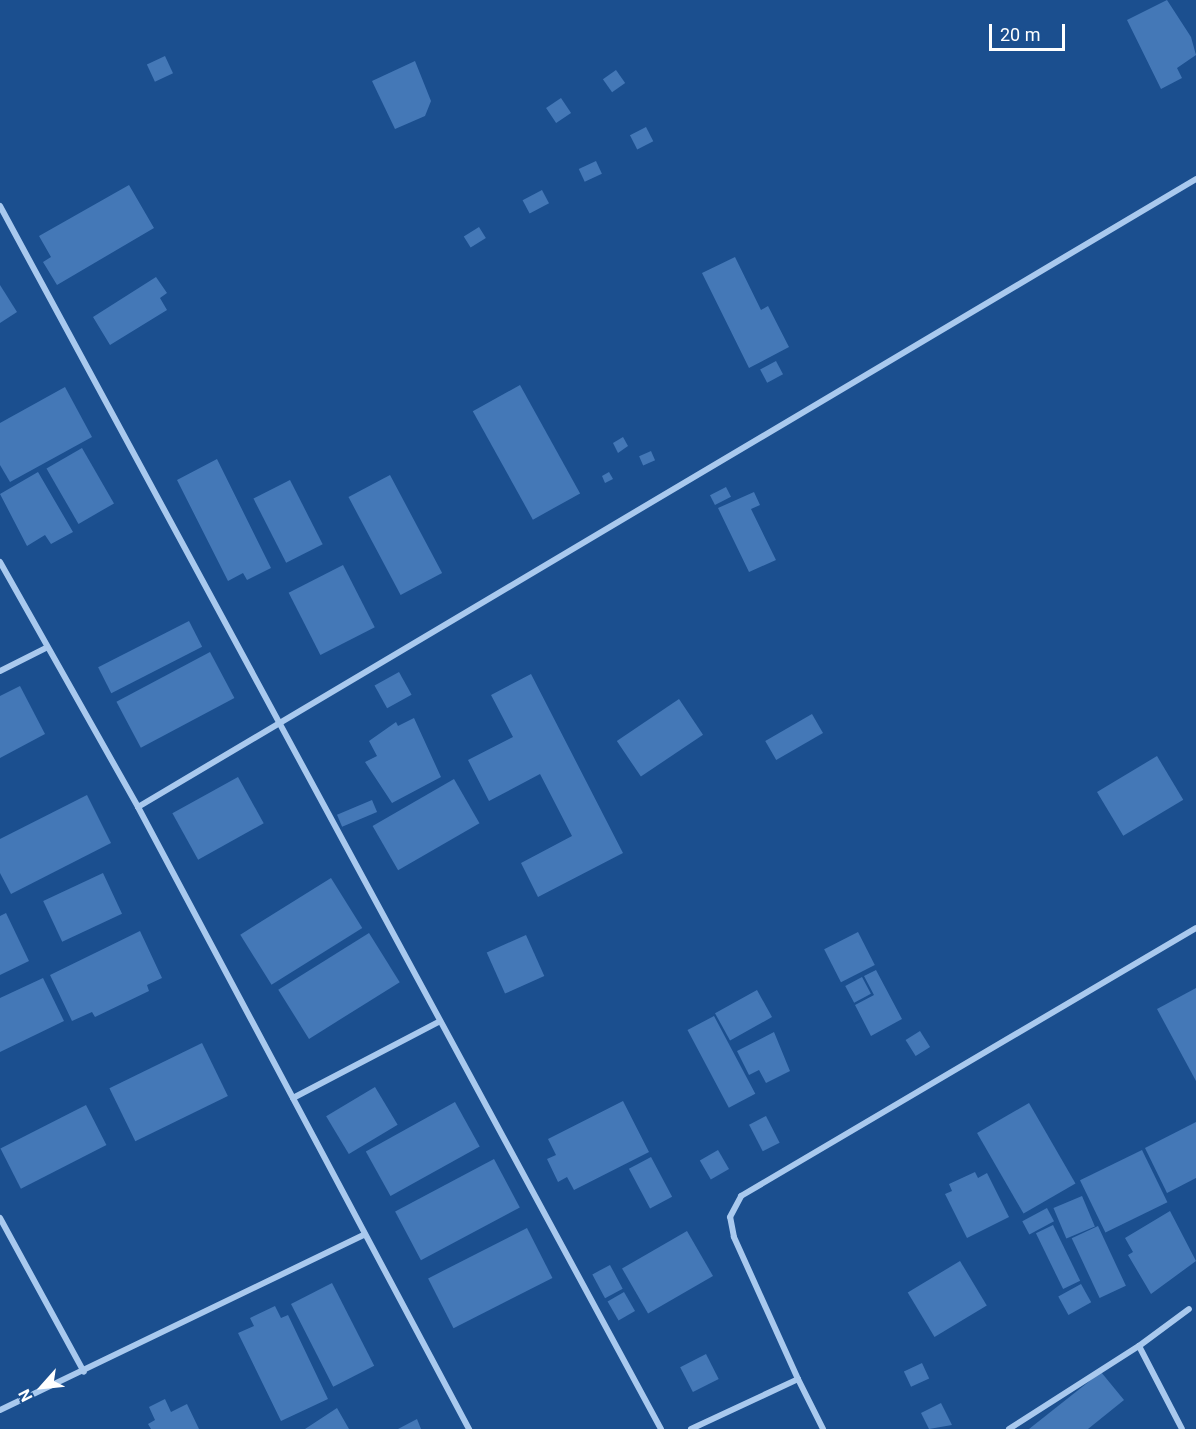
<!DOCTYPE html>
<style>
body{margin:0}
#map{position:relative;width:1196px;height:1429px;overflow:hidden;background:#1b4f8f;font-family:Roboto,sans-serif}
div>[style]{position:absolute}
.building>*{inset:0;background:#4478b7;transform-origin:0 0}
.minor>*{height:6px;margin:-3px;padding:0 3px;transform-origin:3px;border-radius:3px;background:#a9c9ee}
span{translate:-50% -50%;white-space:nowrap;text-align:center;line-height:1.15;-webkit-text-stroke:4.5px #1b4f8f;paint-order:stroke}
.north{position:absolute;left:12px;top:1357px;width:60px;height:60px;-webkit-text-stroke:4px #1b4f8f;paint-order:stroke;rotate:243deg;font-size:16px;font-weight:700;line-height:24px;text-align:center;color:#fff}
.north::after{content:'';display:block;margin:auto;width:21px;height:27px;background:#fff;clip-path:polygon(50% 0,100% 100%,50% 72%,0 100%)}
.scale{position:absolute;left:989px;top:24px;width:76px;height:27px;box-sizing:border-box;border:3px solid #fff;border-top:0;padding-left:8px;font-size:18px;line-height:21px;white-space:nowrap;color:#fff;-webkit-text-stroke:4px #1b4f8f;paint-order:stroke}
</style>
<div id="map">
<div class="building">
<div style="clip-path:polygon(1167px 0,1191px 37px,1196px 55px,1177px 68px,1182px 78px,1161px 89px,1127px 20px)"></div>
<div style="left:165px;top:56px;width:19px;height:20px;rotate:65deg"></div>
<div style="clip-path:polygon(415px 61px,431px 101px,425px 116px,395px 129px,372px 81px)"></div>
<div style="left:616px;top:70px;width:16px;height:16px;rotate:55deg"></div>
<div style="left:561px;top:98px;width:18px;height:18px;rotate:56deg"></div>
<div style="left:646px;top:127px;width:16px;height:18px;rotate:63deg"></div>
<div style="left:596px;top:161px;width:14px;height:19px;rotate:65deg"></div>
<div style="clip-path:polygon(129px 185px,154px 228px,57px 285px,43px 262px,51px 257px,39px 236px)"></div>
<div style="left:542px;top:190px;width:15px;height:22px;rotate:62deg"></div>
<div style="left:479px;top:227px;width:13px;height:18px;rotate:58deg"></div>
<div style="clip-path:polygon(735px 257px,761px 310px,768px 306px,789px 347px,749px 368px,702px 273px)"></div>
<div style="clip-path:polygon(156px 277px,167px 293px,160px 298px,167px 310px,110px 345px,93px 317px)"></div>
<div style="clip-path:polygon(0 285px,17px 312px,0 323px)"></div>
<div style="left:776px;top:361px;width:15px;height:18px;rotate:62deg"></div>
<div style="left:520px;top:385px;width:124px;height:54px;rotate:61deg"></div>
<div style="clip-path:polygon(65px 387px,92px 437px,10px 482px,0 465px,0 423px)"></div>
<div style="clip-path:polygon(623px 437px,628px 446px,618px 453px,613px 443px)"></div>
<div style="left:82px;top:448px;width:64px;height:41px;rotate:60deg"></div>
<div style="left:651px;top:451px;width:10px;height:13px;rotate:66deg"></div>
<div style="clip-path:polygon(217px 459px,271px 568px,247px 580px,243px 573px,228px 581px,177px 480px)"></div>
<div style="clip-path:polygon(38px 472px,73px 532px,51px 544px,45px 535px,27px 546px,0 494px)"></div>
<div style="clip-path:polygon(609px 472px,613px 479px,605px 483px,602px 476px)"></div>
<div style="left:390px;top:475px;width:111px;height:47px;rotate:62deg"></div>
<div style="left:290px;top:480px;width:72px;height:41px;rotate:63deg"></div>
<div style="left:726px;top:487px;width:11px;height:18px;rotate:63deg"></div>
<div style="clip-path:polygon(754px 492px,760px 505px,751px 509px,776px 560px,749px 572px,718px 508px)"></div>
<div style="left:343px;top:565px;width:70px;height:61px;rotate:63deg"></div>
<div style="left:189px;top:621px;width:29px;height:102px;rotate:63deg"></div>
<div style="left:210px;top:652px;width:52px;height:106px;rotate:62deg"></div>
<div style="left:399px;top:672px;width:26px;height:28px;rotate:61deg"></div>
<div style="clip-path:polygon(531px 674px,623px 853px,538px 897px,521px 863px,572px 836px,540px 774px,489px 801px,468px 760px,513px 737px,491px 695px)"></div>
<div style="clip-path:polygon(20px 686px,45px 734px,0 758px,0 696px)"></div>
<div style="left:679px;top:699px;width:43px;height:75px;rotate:56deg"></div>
<div style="left:812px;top:714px;width:22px;height:54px;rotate:60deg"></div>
<div style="clip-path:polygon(414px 718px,441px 777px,392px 803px,365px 762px,377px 756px,369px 741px,396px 722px,398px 726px)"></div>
<div style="left:1157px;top:756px;width:51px;height:70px;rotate:59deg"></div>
<div style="left:238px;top:777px;width:53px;height:75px;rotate:61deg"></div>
<div style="left:454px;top:779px;width:51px;height:94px;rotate:60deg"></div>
<div style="clip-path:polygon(87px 795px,111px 843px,11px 894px,0 873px,0 839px)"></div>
<div style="left:372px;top:800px;width:13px;height:38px;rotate:67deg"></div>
<div style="left:103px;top:873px;width:45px;height:66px;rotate:65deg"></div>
<div style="left:331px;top:878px;width:59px;height:107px;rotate:58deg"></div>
<div style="clip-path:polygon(6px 913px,29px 961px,0 975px,0 916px)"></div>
<div style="clip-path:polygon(140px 931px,162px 978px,147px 985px,149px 991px,95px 1017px,92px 1012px,72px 1021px,50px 975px)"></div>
<div style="left:858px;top:932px;width:37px;height:38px;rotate:63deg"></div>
<div style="left:369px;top:933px;width:58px;height:107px;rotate:58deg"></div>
<div style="left:526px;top:935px;width:45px;height:43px;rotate:66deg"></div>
<div style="clip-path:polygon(876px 970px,902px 1019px,871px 1036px,855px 1005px,874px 995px,864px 976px)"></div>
<div style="left:862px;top:977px;width:19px;height:19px;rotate:62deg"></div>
<div style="clip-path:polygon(43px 978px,64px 1021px,0 1052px,0 998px)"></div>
<div style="clip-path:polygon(1196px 988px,1196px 1081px,1157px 1009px)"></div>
<div style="left:757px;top:990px;width:31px;height:48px;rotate:61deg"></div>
<div style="left:714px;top:1016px;width:88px;height:30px;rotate:62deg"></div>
<div style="left:920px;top:1031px;width:19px;height:17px;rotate:58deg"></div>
<div style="clip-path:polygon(774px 1032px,790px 1071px,766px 1083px,759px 1070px,749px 1075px,737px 1051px)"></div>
<div style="left:202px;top:1043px;width:59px;height:103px;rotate:64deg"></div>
<div style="left:375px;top:1087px;width:44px;height:57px;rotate:59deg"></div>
<div style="clip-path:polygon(623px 1101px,649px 1152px,574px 1190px,567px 1177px,558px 1182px,547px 1159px,556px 1155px,548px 1139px)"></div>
<div style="left:455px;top:1102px;width:51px;height:102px;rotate:61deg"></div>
<div style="left:1029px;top:1103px;width:93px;height:60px;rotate:60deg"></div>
<div style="left:86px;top:1105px;width:45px;height:96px;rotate:63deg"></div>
<div style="left:766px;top:1116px;width:30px;height:19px;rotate:63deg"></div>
<div style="clip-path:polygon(1196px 1122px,1196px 1178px,1167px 1193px,1145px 1148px)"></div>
<div style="left:718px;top:1150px;width:22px;height:21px;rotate:60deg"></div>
<div style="left:1142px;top:1150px;width:58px;height:69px;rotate:64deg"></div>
<div style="left:651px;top:1157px;width:45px;height:25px;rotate:62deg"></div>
<div style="left:494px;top:1159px;width:55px;height:112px;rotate:62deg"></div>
<div style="clip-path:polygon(975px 1172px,978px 1178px,987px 1173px,1009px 1217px,967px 1238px,945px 1194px,952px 1191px,949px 1184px)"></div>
<div style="left:1082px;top:1196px;width:33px;height:31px;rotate:67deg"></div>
<div style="left:1047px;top:1208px;width:15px;height:28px;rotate:62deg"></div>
<div style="clip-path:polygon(1170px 1211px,1196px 1261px,1151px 1294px,1128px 1255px,1133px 1252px,1125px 1238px)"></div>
<div style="left:1053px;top:1225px;width:62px;height:19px;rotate:64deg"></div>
<div style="left:1098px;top:1226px;width:66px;height:29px;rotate:65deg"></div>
<div style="left:527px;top:1228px;width:56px;height:111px;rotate:63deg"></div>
<div style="left:687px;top:1231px;width:52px;height:75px;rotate:60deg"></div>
<div style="left:960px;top:1261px;width:52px;height:61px;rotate:59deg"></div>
<div style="left:610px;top:1265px;width:27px;height:20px;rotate:62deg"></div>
<div style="left:332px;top:1283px;width:93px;height:46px;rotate:63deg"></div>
<div style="left:1081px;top:1284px;width:21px;height:26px;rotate:61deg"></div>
<div style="left:624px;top:1292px;width:22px;height:19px;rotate:60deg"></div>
<div style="clip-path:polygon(275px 1306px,281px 1318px,288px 1315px,328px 1399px,281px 1421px,238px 1333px,254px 1326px,250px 1318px)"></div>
<div style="left:706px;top:1354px;width:28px;height:29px;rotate:63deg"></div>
<div style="left:922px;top:1363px;width:17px;height:20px;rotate:65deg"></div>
<div style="clip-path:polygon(1101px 1372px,1124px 1400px,1088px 1429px,1029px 1429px)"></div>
<div style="clip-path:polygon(165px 1399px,171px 1412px,187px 1404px,199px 1429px,151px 1429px,148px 1424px,155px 1420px,149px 1407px)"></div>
<div style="clip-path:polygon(941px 1403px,952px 1425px,929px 1429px,921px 1413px)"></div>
<div style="clip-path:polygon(337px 1408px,349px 1429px,356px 1429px,305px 1429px)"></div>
<div style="clip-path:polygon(417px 1419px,421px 1429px,398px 1429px)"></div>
</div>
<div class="minor">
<div style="left:0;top:206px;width:1390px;rotate:61.61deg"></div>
<div style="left:0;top:562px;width:281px;rotate:60.6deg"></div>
<div style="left:138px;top:807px;width:705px;rotate:61.98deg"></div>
<div style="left:0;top:671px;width:51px;rotate:-26.6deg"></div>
<div style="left:138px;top:807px;width:1230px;rotate:-30.69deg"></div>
<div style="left:293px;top:1098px;width:166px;rotate:-27.6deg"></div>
<div style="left:0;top:1218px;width:175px;rotate:61.4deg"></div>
<div style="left:1139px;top:1346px;width:62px;rotate:-36.5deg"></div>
<div style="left:798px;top:1379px;width:156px;rotate:-114.3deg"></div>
<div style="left:734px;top:1237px;width:20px;rotate:-101deg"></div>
<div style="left:730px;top:1217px;width:24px;rotate:-62deg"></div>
<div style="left:741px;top:1196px;width:528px;rotate:-30.5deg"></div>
<div style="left:0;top:1410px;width:404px;rotate:-25.7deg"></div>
<div style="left:691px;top:1429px;width:118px;rotate:-25deg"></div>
<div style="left:798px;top:1379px;width:56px;rotate:63.4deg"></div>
<div style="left:1009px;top:1429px;width:154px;rotate:-32.6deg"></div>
<div style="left:1139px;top:1346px;width:93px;rotate:62.6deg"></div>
</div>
<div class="north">N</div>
<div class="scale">20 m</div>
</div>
